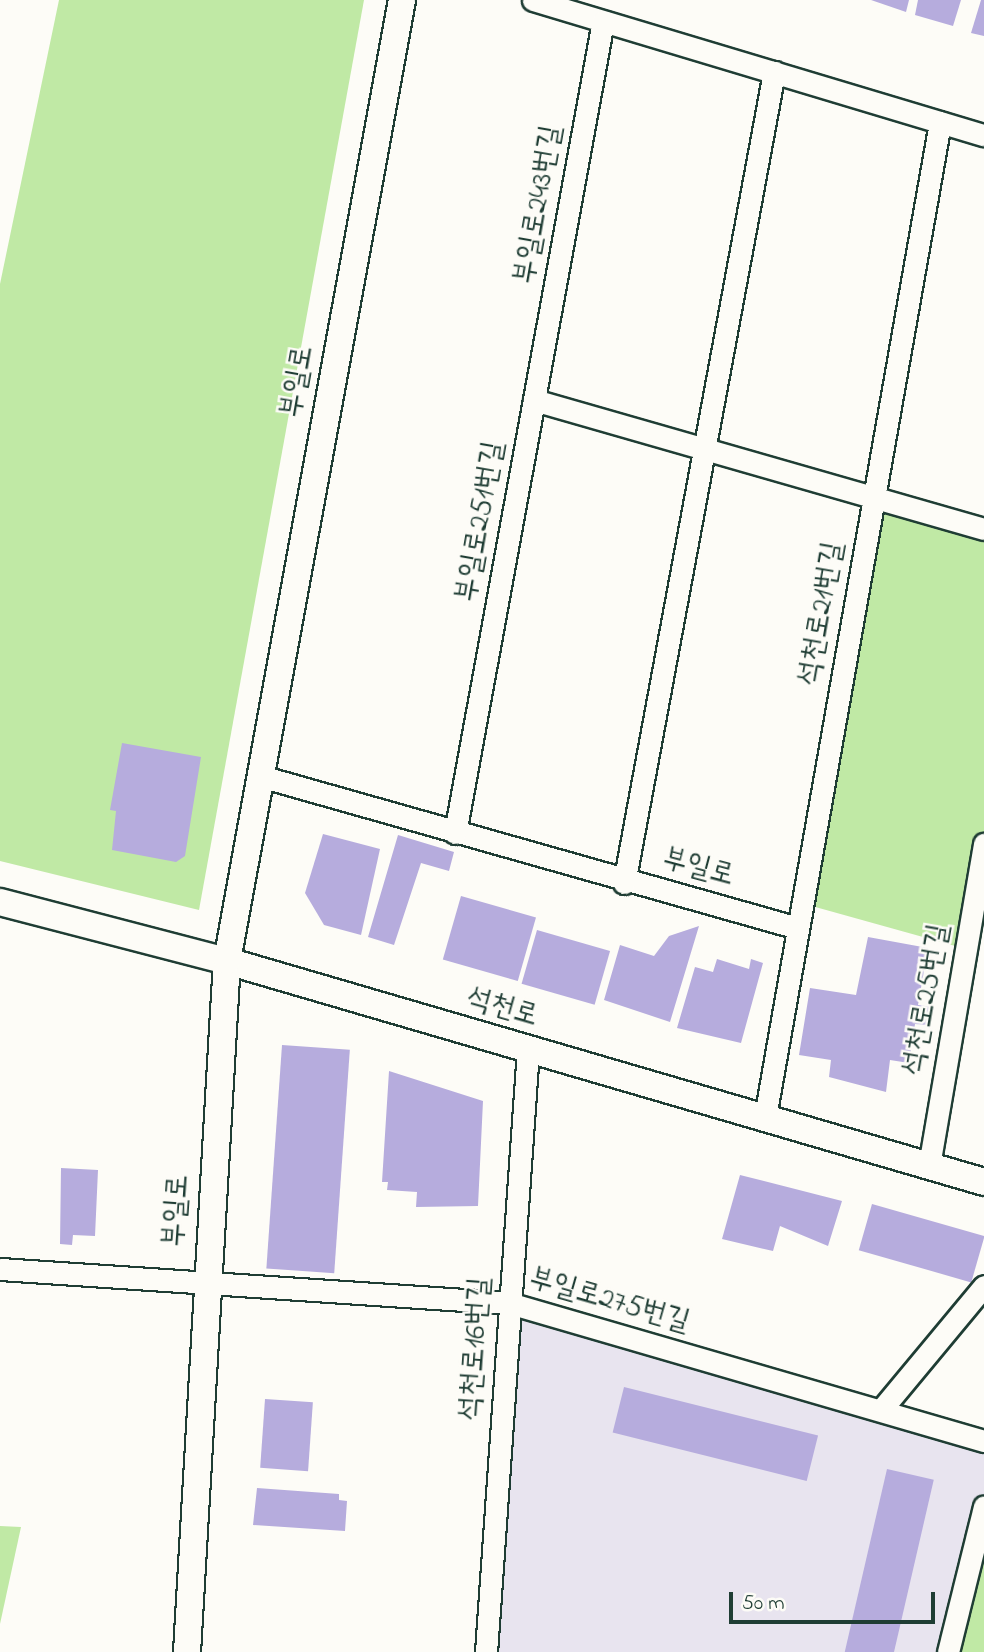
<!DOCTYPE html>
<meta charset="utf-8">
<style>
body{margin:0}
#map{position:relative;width:984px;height:1652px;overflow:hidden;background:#fdfcf7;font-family:"Indie Flower","Poor Story",sans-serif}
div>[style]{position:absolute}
.built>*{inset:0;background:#e8e4ef}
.green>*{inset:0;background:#c0e9a5}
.building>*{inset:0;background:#b6acdd;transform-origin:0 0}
.roads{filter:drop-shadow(2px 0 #1f3d34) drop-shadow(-2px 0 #1f3d34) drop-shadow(0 2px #1f3d34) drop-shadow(0 -2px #1f3d34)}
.minor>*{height:21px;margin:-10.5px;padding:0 10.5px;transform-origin:10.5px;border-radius:10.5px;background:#fdfcf7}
.tertiary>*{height:26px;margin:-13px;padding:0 13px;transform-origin:13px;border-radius:13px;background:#fdfcf7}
span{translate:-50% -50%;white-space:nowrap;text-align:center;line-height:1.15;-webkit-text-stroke:5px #fdfcf7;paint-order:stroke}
.street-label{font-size:30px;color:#1f3d34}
.scale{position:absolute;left:729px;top:1592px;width:206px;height:32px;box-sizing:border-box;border:4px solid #1f3d34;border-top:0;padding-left:9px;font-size:21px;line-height:24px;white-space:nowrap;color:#1f3d34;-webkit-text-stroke:5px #fdfcf7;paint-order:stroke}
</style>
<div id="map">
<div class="built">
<div style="clip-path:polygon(509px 1303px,984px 1441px,984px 1507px,949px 1652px,486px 1652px)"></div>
</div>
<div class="green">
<div style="clip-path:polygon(59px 0,364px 0,199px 910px,0 861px,0 284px)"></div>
<div style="clip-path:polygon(873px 496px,984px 529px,984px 844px,966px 949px,801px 903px)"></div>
<div style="clip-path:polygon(984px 1506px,984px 1652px,948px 1652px)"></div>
<div style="clip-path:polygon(0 1526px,21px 1527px,0 1624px)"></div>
</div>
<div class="building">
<div style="clip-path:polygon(871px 0,909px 0,906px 12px)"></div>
<div style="clip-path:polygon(918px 0,961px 0,953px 26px,915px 15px)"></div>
<div style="clip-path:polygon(981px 0,984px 0,984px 36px,971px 33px)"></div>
<div style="clip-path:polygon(122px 743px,201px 757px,185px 856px,176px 862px,112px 850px,116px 811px,110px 810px)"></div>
<div style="clip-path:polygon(323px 834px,380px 849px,361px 935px,324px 925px,305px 893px)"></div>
<div style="clip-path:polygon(398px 835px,454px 852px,449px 871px,421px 863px,394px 945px,368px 937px)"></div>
<div style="left:461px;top:896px;width:78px;height:66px;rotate:16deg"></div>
<div style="clip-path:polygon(699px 926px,670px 1022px,604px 1000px,620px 945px,654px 956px,669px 936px)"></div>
<div style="left:537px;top:930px;width:76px;height:56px;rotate:16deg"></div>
<div style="clip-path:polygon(868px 937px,928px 948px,918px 1005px,932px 1007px,929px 1025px,915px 1024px,909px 1063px,890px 1060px,886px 1092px,829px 1077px,831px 1060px,799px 1055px,810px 988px,856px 995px)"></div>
<div style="clip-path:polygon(717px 959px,749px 969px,751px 959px,763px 963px,741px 1043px,677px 1028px,695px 967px,713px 972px)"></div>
<div style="left:282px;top:1045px;width:68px;height:224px;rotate:4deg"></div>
<div style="clip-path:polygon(389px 1071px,483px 1101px,478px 1206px,416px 1207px,417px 1192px,387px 1190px,388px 1182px,382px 1182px)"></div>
<div style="clip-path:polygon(61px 1168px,98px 1170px,95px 1236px,73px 1235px,72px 1245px,60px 1244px)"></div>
<div style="clip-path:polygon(740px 1175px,842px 1201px,828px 1246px,780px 1226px,773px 1251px,722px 1239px)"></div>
<div style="left:872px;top:1204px;width:117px;height:48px;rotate:16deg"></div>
<div style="left:624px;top:1387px;width:200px;height:47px;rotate:14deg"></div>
<div style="left:265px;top:1399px;width:48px;height:69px;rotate:4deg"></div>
<div style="left:887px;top:1469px;width:48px;height:188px;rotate:13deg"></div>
<div style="clip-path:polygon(257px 1488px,339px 1494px,339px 1500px,347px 1501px,345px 1531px,253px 1525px)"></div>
</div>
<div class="roads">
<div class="minor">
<div style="left:533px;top:0;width:471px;rotate:16.7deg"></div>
<div style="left:534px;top:400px;width:468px;rotate:16deg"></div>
<div style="left:260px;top:776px;width:559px;rotate:15.78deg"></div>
<div style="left:455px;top:833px;width:825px;rotate:-79.67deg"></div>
<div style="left:624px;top:883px;width:825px;rotate:-79.52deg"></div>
<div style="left:765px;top:1117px;width:1010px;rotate:-80.02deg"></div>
<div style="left:929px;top:1166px;width:327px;rotate:-80.3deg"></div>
<div style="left:0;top:1269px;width:510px;rotate:3.82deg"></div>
<div style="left:509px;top:1303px;width:495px;rotate:16.2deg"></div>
<div style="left:881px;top:1410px;width:161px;rotate:-50.3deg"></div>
<div style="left:486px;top:1652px;width:603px;rotate:-86.01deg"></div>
<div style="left:948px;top:1652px;width:150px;rotate:-76.1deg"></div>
</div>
<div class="tertiary">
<div style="left:0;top:902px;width:235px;rotate:14.6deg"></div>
<div style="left:227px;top:961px;width:789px;rotate:16.27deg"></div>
<div style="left:187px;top:1652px;width:692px;rotate:-86.69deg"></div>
<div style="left:227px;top:961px;width:977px;rotate:-79.68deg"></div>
</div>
</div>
<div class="street-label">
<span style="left:539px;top:205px;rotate:-80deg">부일로243번길</span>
<span style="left:298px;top:382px;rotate:-80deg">부일로</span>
<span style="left:481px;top:522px;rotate:-80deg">부일로251번길</span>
<span style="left:822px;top:614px;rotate:-80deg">석천로21번길</span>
<span style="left:698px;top:868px;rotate:15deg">부일로</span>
<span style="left:927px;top:1000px;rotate:-80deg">석천로25번길</span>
<span style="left:502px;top:1008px;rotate:16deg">석천로</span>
<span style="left:177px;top:1211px;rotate:-86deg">부일로</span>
<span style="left:609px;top:1301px;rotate:16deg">부일로275번길</span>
<span style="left:476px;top:1349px;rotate:-86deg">석천로16번길</span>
</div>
<div class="scale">50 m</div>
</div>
